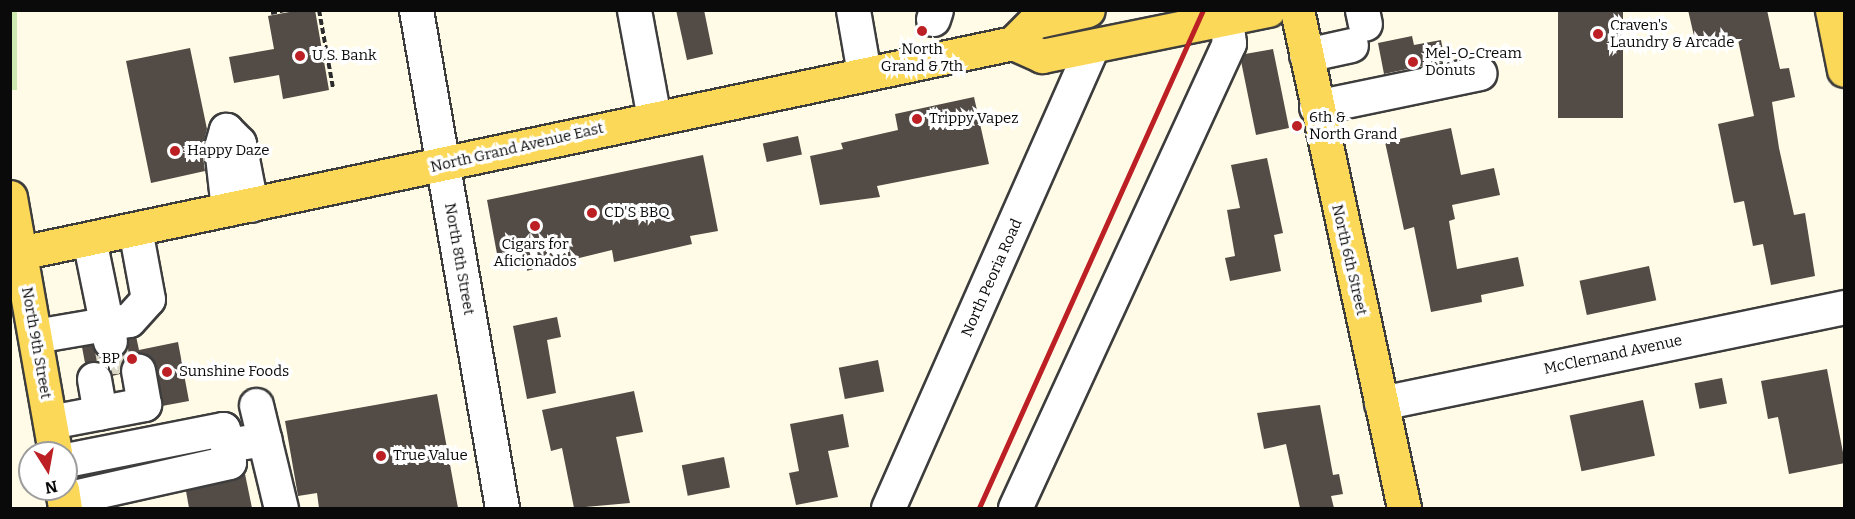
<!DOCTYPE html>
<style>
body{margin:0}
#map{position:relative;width:1855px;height:519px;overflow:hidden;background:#fffbe6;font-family:Bitter,serif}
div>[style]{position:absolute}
.green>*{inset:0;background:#cce9b0;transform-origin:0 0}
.building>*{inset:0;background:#524b46;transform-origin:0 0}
.minor-tunnel>*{height:33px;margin-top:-16.5px;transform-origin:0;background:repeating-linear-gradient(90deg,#dad7c5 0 33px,transparent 0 49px)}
.path>*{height:4px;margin-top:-2px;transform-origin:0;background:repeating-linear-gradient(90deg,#2c2c2c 0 6px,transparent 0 9px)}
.roads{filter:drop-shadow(2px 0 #3d3d3d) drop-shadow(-2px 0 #3d3d3d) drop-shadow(0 2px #3d3d3d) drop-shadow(0 -2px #3d3d3d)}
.minor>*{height:33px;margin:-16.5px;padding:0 16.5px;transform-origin:16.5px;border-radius:16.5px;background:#fff}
.major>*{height:33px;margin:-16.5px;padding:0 16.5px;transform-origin:16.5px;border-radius:16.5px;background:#fcd859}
.rail>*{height:4.5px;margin:-2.25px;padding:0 2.25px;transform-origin:2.25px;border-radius:2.25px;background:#bc2024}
.dots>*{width:16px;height:16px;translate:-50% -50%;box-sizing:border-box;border:3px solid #fff;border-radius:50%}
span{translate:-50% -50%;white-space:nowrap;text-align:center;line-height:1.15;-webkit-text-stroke:6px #fff;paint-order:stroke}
.poi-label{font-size:15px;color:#0a0a0a}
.left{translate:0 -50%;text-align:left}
.right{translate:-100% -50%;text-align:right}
.street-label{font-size:15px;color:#0a0a0a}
.frame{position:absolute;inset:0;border:12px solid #0a0a0a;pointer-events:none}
.north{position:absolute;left:18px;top:441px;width:60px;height:60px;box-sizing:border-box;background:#fff;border:2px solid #9d9d9d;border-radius:50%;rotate:169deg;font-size:16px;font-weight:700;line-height:24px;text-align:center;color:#0a0a0a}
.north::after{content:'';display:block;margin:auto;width:21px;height:27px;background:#bc2024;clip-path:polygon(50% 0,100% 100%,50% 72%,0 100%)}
</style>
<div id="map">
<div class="green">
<div style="left:11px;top:11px;width:6px;height:79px"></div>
</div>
<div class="building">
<div style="clip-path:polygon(300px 10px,315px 10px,329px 90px,283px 99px,279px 75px,234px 83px,229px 57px,274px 49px,268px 16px)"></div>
<div style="clip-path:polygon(676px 10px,704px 10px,713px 54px,687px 60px)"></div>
<div style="left:1558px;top:10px;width:65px;height:108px"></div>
<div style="clip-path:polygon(1688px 10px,1767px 10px,1780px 69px,1789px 68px,1795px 97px,1772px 102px,1779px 148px,1794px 215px,1805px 213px,1815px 276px,1771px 285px,1763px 244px,1753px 246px,1744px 201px,1734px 203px,1718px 124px,1754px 116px,1738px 40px,1697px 49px)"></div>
<div style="clip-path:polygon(1412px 36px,1414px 45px,1441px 40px,1445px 61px,1384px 74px,1378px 43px)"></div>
<div style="clip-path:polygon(190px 48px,207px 129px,202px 149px,205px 171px,151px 183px,126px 61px)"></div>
<div style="clip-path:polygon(1273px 49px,1289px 128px,1256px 135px,1241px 61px,1245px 54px)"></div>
<div style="clip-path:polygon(974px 97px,989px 164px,877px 186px,880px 197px,820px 205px,810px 156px,843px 149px,841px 143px,898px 130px,895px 114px)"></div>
<div style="clip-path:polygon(1451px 128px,1461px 175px,1494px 168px,1500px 195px,1452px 205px,1455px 219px,1449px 221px,1457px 269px,1518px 257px,1524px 286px,1481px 295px,1482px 302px,1431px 312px,1414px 227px,1404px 230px,1385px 142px)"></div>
<div style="left:798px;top:136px;width:19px;height:36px;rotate:78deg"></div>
<div style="clip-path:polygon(703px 155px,718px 231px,690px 236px,692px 244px,614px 262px,612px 250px,526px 271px,524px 265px,500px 270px,487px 200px)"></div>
<div style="clip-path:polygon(1267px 158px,1283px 233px,1274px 235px,1281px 271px,1230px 281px,1225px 258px,1235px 256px,1227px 210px,1240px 208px,1231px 165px)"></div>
<div style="left:1649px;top:266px;width:35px;height:71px;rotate:78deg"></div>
<div style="clip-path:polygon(557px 317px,561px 337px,547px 340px,556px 393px,527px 399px,513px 326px)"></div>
<div style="clip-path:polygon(136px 336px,139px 350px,178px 342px,189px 401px,162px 406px,156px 367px,145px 354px,126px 356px,120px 374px,112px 376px,101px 362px,85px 363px,82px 347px,92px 345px,104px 359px,114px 359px,123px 355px,128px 339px)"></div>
<div style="left:878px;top:360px;width:32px;height:40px;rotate:79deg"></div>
<div style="clip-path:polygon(1827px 369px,1845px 463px,1789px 474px,1778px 417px,1768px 419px,1761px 381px)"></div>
<div style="left:1722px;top:378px;width:26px;height:28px;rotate:79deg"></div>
<div style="clip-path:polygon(634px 391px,643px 432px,616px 437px,630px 503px,574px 508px,562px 448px,551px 451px,542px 410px)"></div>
<div style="clip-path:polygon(437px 394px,458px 508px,319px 508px,317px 493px,298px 496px,285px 421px)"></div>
<div style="left:1643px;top:400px;width:57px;height:75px;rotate:78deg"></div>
<div style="clip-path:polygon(1320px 405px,1333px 475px,1339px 474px,1343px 494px,1331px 496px,1334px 508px,1300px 508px,1286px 444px,1264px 449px,1257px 413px)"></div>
<div style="clip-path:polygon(843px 414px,849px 447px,828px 451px,838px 497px,796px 505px,789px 473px,799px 471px,790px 424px)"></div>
<div style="left:724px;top:457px;width:31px;height:43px;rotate:79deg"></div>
<div style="clip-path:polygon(245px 474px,252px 508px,189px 508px,186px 491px)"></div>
</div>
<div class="minor-tunnel">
<div style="left:110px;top:341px;width:35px;rotate:80deg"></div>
</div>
<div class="path">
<div style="left:319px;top:10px;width:79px;rotate:79.8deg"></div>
<div style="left:271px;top:13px;width:14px;rotate:-12deg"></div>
</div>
<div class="roads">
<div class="minor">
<div style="left:416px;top:10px;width:505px;rotate:80.2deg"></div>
<div style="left:634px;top:10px;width:110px;rotate:79.5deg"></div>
<div style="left:853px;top:10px;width:64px;rotate:80.1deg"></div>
<div style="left:1362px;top:10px;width:14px;rotate:78deg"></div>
<div style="left:933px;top:19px;width:9px;rotate:-72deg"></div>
<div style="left:1306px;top:55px;width:46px;rotate:-12.5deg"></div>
<div style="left:1316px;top:107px;width:167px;rotate:-11.7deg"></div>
<div style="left:228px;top:209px;width:62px;rotate:-96.4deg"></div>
<div style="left:221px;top:147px;width:18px;rotate:-74deg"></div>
<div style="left:226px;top:130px;width:18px;rotate:45deg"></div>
<div style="left:239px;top:143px;width:63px;rotate:79deg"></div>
<div style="left:89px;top:239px;width:104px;rotate:78.4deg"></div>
<div style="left:35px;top:336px;width:95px;rotate:-9.7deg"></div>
<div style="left:129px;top:320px;width:28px;rotate:-48deg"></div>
<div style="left:148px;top:299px;width:71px;rotate:-100.5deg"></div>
<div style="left:94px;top:379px;width:34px;rotate:80deg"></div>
<div style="left:1381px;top:403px;width:473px;rotate:-11.7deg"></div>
<div style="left:256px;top:405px;width:106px;rotate:76.4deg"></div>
<div style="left:50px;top:422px;width:96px;rotate:-10.8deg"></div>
<div style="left:144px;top:404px;width:34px;rotate:-100deg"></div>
<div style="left:66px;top:460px;width:160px;rotate:-11.2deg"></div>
<div style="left:223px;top:429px;width:16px;rotate:76deg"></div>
<div style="left:64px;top:499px;width:169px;rotate:-12.6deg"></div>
<div style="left:229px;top:462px;width:17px;rotate:-97deg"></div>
<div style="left:227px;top:445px;width:38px;rotate:-9deg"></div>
<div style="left:888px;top:508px;width:504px;rotate:-66.13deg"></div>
<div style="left:1015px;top:508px;width:512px;rotate:-65.29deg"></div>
<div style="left:1229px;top:43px;width:23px;rotate:-97deg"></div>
</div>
<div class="major">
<div style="left:1297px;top:10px;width:509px;rotate:77.87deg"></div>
<div style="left:1832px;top:10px;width:61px;rotate:78.7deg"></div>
<div style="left:1013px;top:43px;width:32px;rotate:24deg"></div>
<div style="left:1042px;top:56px;width:231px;rotate:-11.5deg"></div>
<div style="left:10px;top:197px;width:260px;rotate:80deg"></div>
<div style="left:20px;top:253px;width:1015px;rotate:-11.94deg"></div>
<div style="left:1013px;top:43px;width:30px;rotate:-45deg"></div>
<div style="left:1034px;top:22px;width:55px;rotate:-12.5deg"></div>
<div style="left:62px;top:489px;width:19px;rotate:81deg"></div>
</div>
</div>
<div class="rail">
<div style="left:979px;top:508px;width:546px;rotate:-65.78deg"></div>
</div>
<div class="dots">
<div style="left:922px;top:31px;background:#bc2024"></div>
<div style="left:1598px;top:34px;background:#bc2024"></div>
<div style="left:300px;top:56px;background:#bc2024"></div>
<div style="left:1413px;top:62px;background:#bc2024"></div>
<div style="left:917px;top:119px;background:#bc2024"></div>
<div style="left:1297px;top:126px;background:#bc2024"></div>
<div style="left:175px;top:151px;background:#bc2024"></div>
<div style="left:592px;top:213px;background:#bc2024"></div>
<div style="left:535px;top:226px;background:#bc2024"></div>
<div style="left:132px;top:359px;background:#bc2024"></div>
<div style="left:167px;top:372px;background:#bc2024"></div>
<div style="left:381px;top:456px;background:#bc2024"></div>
</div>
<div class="poi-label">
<span class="left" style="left:1610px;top:34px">Craven's<br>Laundry &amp; Arcade</span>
<span style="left:922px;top:58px">North<br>Grand &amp; 7th</span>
<span class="left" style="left:1425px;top:62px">Mel-O-Cream<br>Donuts</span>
<span class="left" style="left:312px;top:56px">U.S. Bank</span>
<span class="left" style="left:1309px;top:126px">6th &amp;<br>North Grand</span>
<span class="left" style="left:929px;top:119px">Trippy Vapez</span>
<span class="left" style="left:187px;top:151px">Happy Daze</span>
<span class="left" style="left:604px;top:213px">CD'S BBQ</span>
<span style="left:535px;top:253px">Cigars for<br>Aficionados</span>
<span class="right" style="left:120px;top:359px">BP</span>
<span class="left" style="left:179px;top:372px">Sunshine Foods</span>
<span class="left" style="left:393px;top:456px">True Value</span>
</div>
<div class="street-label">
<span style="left:517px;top:148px;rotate:-13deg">North Grand Avenue East</span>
<span style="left:459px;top:259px;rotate:80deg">North 8th Street</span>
<span style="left:1349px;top:260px;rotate:77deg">North 6th Street</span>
<span style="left:992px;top:278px;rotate:-66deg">North Peoria Road</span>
<span style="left:36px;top:343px;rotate:80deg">North 9th Street</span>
<span style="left:1613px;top:355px;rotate:-12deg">McClernand Avenue</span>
</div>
<div class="frame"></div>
<div class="north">N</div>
</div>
